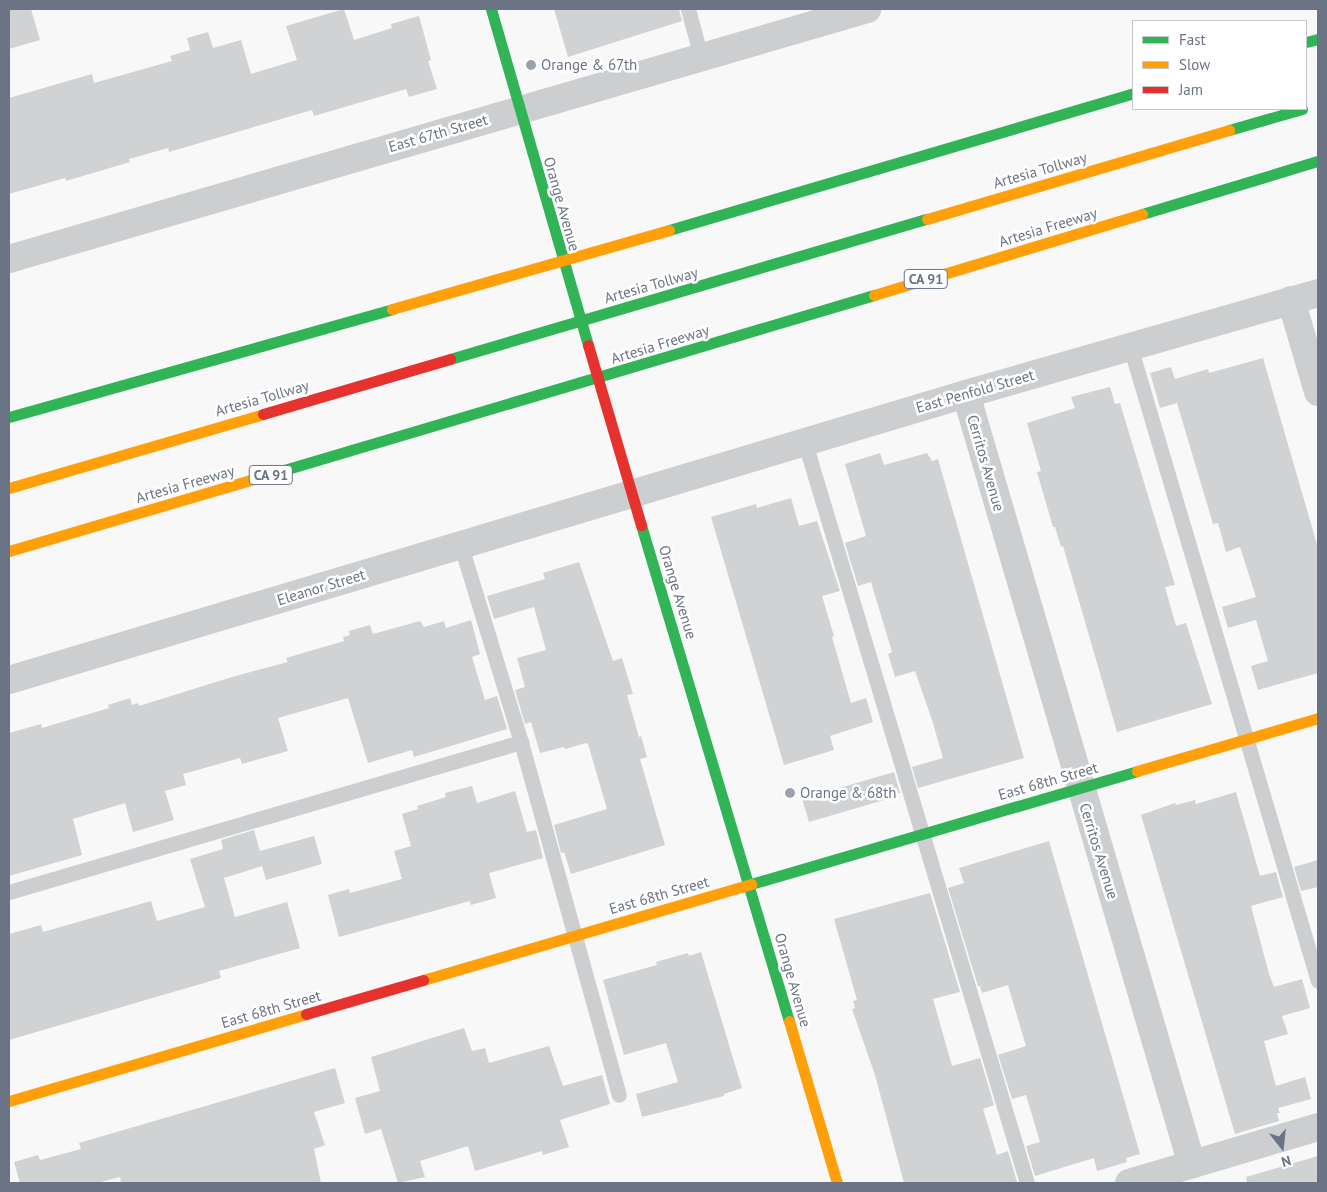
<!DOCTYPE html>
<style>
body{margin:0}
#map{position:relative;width:1327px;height:1192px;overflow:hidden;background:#f8f8f8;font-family:"PT Sans",sans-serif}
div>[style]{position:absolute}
.building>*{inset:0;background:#d1d2d3}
.lane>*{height:15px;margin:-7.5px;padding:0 7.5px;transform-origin:7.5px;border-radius:7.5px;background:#cdcecf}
.street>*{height:28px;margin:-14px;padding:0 14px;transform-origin:14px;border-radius:14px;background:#cdcecf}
.fast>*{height:11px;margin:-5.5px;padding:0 5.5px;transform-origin:5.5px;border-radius:5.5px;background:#30b455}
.slow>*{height:11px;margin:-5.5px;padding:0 5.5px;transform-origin:5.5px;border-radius:5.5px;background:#ff9f0a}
.jam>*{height:11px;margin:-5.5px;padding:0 5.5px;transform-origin:5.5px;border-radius:5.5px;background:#e5322d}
.dots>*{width:14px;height:14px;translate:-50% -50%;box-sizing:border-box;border:2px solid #fff;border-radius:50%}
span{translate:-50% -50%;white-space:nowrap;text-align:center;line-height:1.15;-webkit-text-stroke:5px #fff;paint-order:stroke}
.shield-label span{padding:1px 4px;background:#fff;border:1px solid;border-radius:4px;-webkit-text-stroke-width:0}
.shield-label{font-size:14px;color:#6b7485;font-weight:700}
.poi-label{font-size:15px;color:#6b7485}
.left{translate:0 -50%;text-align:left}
.street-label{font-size:15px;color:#6b7485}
.frame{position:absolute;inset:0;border:10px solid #6b7485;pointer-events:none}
.legend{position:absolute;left:1132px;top:20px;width:175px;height:90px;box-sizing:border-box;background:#fff;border:1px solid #c4c7ce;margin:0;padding:6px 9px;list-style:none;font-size:15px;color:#6b7485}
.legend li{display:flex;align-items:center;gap:10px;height:25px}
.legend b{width:25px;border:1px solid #c4c7ce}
.north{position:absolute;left:1257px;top:1122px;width:50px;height:50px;-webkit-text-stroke:4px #fff;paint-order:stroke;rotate:164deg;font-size:14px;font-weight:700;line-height:20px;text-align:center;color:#6b7485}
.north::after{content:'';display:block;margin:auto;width:18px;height:22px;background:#6b7485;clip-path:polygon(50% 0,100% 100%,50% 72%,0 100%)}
</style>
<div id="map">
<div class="building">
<div style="clip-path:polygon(9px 9px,31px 9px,40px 40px,9px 49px)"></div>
<div style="clip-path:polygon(344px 9px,354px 40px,392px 28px,391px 24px,419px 16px,431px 60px,428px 61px,437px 89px,409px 97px,406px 89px,314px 116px,312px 110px,169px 152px,168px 148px,129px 159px,130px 162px,66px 181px,65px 178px,9px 194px,9px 98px,92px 74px,94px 83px,172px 61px,170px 56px,190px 50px,187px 38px,208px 32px,213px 48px,241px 40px,251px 74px,297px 60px,286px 26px)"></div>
<div style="clip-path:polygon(554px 9px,679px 9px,682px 21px,568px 57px)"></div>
<div style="clip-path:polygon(1263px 358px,1318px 548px,1318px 673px,1258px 690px,1251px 666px,1268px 661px,1256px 620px,1228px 628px,1222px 607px,1256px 597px,1240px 547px,1226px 552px,1218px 523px,1213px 524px,1177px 403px,1160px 408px,1150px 373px,1171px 367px,1175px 379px,1208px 369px,1209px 373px)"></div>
<div style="clip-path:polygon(1110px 387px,1115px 404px,1120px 403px,1175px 585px,1165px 587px,1176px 626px,1186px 623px,1212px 704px,1117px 732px,1063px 546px,1061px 547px,1055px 527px,1053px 527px,1037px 472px,1041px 471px,1027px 423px,1075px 408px,1071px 397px)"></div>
<div style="clip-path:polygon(880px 453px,884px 465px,927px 453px,932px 461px,938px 459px,1024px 758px,918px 788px,912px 767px,943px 758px,932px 720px,915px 671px,895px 677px,888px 654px,892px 652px,871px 582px,858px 586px,845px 543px,866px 536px,845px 464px)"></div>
<div style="clip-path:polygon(791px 498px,799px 526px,817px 521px,840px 591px,822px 596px,834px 636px,832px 637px,851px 703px,866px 698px,873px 722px,830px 736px,834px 750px,784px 765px,711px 517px,756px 504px,757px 508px)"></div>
<div style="clip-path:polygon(579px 562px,613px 661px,622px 658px,633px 694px,627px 695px,639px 737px,641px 736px,647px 757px,640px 759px,665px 845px,571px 874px,564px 852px,561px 853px,554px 825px,607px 809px,588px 744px,586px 743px,565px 749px,564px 747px,540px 753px,531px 722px,525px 724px,515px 690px,525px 687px,517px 658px,546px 650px,534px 607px,494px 619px,487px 596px,545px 579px,543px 573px)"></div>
<div style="clip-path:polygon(471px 620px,480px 654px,472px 657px,485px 700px,497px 696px,507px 729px,414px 757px,412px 750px,368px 763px,348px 698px,278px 718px,288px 751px,242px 764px,240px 758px,183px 774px,186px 785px,165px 791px,174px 820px,133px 832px,125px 803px,73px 819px,82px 855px,9px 876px,9px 733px,41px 724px,42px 728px,109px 708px,108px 705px,130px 698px,132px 705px,138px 703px,139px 706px,232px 677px,288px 662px,286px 658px,344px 641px,343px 637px,350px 635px,349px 631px,370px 625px,373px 634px,420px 621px,424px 627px,444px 621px,446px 628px)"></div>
<div style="clip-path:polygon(894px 772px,900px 793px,890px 796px,891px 798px,809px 822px,802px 799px)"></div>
<div style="clip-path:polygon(472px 786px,477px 803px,515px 791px,527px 832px,536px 830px,543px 858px,489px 873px,496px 898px,471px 905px,470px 901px,339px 937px,328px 895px,349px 889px,350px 893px,402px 879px,394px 851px,411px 846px,402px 814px,418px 809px,417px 806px,446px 797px,445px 793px)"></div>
<div style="clip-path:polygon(1236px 792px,1260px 876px,1276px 872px,1283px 897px,1251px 906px,1269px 974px,1274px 987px,1302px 979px,1310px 1008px,1282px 1016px,1288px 1034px,1264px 1041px,1276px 1086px,1305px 1077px,1311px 1099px,1278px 1108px,1280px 1113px,1277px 1113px,1279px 1121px,1235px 1134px,1141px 815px,1175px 803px,1176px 805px,1195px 800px,1196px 804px)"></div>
<div style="clip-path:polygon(254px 830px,260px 851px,314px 836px,322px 864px,266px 880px,262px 866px,224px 878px,235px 917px,287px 902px,300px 948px,219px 971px,221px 978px,9px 1040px,9px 934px,41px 925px,43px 932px,151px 901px,157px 921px,205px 907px,190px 859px,223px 849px,221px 840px)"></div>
<div style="clip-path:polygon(1049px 841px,1140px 1154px,1126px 1158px,1127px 1162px,1097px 1171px,1094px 1158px,1035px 1176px,1026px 1146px,1040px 1142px,1026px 1095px,1012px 1099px,998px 1055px,1026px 1046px,1020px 1026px,1008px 985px,982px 993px,980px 986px,978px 986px,948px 888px,964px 883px,959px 868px)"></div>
<div style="clip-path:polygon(1318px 860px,1318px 887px,1301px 891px,1294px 867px)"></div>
<div style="clip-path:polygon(930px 893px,960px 992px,933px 999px,952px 1066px,980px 1058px,994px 1105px,983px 1109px,997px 1155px,1008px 1151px,1017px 1182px,1011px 1183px,904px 1183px,875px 1075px,852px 1009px,855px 1008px,853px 1001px,857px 1000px,834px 919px)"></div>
<div style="clip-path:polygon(701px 952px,742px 1088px,724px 1094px,724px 1096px,642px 1117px,636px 1094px,678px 1082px,666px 1043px,624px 1055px,603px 980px,657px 965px,656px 962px,688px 953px,689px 956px)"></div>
<div style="clip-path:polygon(464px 1028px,472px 1051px,485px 1048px,489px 1063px,549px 1046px,563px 1086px,602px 1075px,610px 1104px,560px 1120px,569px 1147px,543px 1155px,542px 1151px,475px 1171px,468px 1146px,420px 1161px,425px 1177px,398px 1183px,381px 1129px,365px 1134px,355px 1098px,380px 1091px,371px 1057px)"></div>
<div style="clip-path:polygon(335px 1068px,345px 1103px,314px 1112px,325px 1145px,314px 1149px,321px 1183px,121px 1183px,120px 1177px,97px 1183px,20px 1183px,14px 1162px,38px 1155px,40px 1160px,81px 1149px,79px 1143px)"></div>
<div style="clip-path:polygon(1318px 1156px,1318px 1183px,1247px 1183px,1246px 1177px)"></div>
</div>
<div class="lane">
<div style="left:688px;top:9px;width:50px;rotate:74.8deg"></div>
<div style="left:1130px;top:346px;width:662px;rotate:73.51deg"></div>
<div style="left:805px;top:443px;width:773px;rotate:73.3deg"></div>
<div style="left:461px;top:546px;width:205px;rotate:73deg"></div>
<div style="left:521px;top:742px;width:366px;rotate:74.5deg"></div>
<div style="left:9px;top:892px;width:534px;rotate:-16.33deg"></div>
</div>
<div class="street">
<div style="left:9px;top:259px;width:894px;rotate:-16.24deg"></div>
<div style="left:1291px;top:300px;width:96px;rotate:73.6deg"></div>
<div style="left:966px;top:394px;width:803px;rotate:73.66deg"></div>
<div style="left:9px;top:680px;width:999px;rotate:-16.64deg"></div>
<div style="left:966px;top:394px;width:366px;rotate:-16deg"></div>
<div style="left:1129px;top:1183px;width:197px;rotate:-16.5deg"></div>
</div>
<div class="fast">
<div style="left:491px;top:9px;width:350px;rotate:73.9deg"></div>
<div style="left:1306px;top:42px;width:12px;rotate:-14deg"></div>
<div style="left:1229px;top:130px;width:76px;rotate:-16deg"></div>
<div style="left:1142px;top:214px;width:184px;rotate:-16.8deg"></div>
<div style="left:669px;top:230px;width:484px;rotate:-16.4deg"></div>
<div style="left:450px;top:359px;width:497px;rotate:-16.4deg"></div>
<div style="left:9px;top:417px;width:398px;rotate:-15.7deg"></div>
<div style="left:284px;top:470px;width:615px;rotate:-16.52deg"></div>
<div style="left:641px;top:525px;width:518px;rotate:73.39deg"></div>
<div style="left:751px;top:884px;width:402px;rotate:-16.3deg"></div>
</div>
<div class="slow">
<div style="left:927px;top:219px;width:315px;rotate:-16.4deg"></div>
<div style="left:874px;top:295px;width:280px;rotate:-16.8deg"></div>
<div style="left:392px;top:309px;width:288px;rotate:-15.9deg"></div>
<div style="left:9px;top:488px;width:265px;rotate:-16.2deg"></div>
<div style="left:9px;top:551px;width:287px;rotate:-16.4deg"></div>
<div style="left:1137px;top:771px;width:189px;rotate:-16.3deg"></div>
<div style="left:423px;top:980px;width:342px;rotate:-16.3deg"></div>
<div style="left:789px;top:1021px;width:169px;rotate:73.5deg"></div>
<div style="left:9px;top:1101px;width:309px;rotate:-16.3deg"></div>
</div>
<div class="jam">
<div style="left:588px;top:345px;width:188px;rotate:73.6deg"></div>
<div style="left:263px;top:414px;width:195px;rotate:-16.4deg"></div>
<div style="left:306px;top:1014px;width:122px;rotate:-16.2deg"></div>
</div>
<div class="dots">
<div style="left:531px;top:65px;background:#9ca2ad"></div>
<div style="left:790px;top:793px;background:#9ca2ad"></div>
</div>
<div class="shield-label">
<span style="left:926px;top:279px">CA 91</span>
<span style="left:271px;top:475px">CA 91</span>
</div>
<div class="poi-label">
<span class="left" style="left:541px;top:65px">Orange &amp; 67th</span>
<span class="left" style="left:800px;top:793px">Orange &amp; 68th</span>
</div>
<div class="street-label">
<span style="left:438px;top:133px;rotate:-16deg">East 67th Street</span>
<span style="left:1040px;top:170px;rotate:-16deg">Artesia Tollway</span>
<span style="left:562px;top:204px;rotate:74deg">Orange Avenue</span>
<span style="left:1048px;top:227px;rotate:-17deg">Artesia Freeway</span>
<span style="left:651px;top:285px;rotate:-16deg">Artesia Tollway</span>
<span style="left:660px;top:344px;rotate:-17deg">Artesia Freeway</span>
<span style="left:975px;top:391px;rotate:-16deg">East Penfold Street</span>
<span style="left:262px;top:398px;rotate:-16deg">Artesia Tollway</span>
<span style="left:986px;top:463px;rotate:74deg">Cerritos Avenue</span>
<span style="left:185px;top:484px;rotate:-16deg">Artesia Freeway</span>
<span style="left:321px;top:587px;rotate:-17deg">Eleanor Street</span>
<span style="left:678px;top:592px;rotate:73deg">Orange Avenue</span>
<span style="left:1048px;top:781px;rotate:-16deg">East 68th Street</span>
<span style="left:1099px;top:851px;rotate:73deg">Cerritos Avenue</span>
<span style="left:659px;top:895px;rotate:-16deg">East 68th Street</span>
<span style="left:793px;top:980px;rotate:74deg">Orange Avenue</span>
<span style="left:271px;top:1009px;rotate:-16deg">East 68th Street</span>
</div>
<div class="frame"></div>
<ul class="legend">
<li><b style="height:6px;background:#30b455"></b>Fast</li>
<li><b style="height:6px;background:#ff9f0a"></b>Slow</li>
<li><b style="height:6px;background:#e5322d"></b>Jam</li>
</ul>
<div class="north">N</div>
</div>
